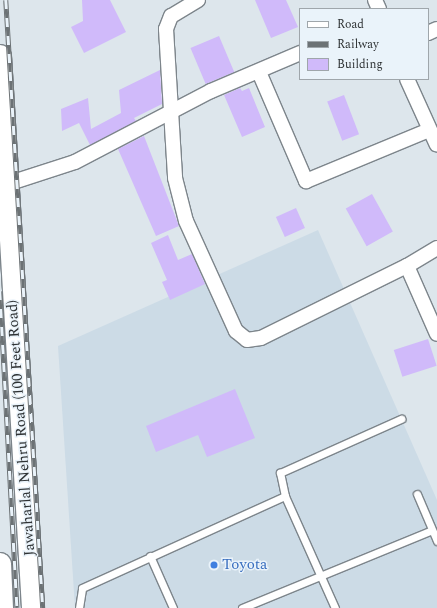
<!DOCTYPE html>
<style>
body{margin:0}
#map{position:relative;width:437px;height:608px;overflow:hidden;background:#dde6ec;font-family:Spectral,serif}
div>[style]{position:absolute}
.built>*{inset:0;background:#ccdbe6}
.building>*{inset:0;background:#d0bafa;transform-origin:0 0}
.roads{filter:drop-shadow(1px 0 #7d858b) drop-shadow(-1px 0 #7d858b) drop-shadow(0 1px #7d858b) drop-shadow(0 -1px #7d858b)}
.lane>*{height:7px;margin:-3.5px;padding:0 3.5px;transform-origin:3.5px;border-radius:3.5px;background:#fff}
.street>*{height:14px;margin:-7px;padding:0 7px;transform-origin:7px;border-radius:7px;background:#fff}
.primary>*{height:22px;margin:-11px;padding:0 11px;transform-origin:11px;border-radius:11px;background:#fff}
.rail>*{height:4.5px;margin-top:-2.25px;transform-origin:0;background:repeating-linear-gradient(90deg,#eaf3fa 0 9px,#6c7275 0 18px);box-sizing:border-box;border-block:1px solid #6c7275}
.dots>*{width:11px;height:11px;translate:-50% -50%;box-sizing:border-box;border:2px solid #eaf3fa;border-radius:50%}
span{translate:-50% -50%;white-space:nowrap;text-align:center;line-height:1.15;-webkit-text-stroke:3px #eaf3fa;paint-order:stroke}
.street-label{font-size:15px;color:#2f3335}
.shop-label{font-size:15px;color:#366cbe}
.left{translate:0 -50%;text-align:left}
.legend{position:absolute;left:299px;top:8px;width:130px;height:72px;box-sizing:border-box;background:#eaf3fa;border:1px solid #9fa6ab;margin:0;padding:5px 7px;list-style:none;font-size:12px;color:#2f3335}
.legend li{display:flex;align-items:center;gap:8px;height:20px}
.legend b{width:20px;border:1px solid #9fa6ab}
</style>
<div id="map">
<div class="built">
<div style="clip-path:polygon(318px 230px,437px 500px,437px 608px,75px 608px,58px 346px)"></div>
</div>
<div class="building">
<div style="clip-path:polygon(82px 0,110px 0,126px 32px,84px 53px,71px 27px,83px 21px)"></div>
<div style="clip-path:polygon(255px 0,286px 0,298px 27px,271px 38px)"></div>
<div style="left:219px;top:36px;width:39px;height:31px;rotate:67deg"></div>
<div style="clip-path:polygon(160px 70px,162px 104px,134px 118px,136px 121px,90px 145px,79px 123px,62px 131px,61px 109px,88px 98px,91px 129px,121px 113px,119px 90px)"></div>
<div style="clip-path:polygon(240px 88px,242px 91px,249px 88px,265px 127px,242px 137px,224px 95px)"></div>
<div style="left:344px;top:95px;width:42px;height:18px;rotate:69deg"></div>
<div style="clip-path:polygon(144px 136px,179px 226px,156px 236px,118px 149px)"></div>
<div style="left:372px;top:194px;width:43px;height:30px;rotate:61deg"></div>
<div style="left:296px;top:208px;width:22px;height:22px;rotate:66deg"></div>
<div style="clip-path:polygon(168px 235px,178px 260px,192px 254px,205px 284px,170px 300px,162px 282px,167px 280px,151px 243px)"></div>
<div style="left:428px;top:339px;width:28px;height:36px;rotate:72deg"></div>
<div style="clip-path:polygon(235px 389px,255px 438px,207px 457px,198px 435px,156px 452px,146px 426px)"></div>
</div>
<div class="roads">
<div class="lane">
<div style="left:417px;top:494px;width:51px;rotate:66.9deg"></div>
<div style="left:150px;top:556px;width:57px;rotate:66.1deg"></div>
<div style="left:79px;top:608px;width:20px;rotate:-81deg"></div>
<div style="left:82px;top:588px;width:223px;rotate:-24.4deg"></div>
<div style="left:242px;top:608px;width:205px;rotate:-22.3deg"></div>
<div style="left:335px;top:608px;width:123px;rotate:-114.1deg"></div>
<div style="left:285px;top:496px;width:24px;rotate:-102deg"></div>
<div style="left:280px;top:473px;width:133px;rotate:-24.1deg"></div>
</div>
<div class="street">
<div style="left:198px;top:0;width:31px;rotate:149deg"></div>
<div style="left:171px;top:16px;width:14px;rotate:111deg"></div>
<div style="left:166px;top:29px;width:149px;rotate:86.5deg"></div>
<div style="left:175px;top:178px;width:44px;rotate:75.7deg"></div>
<div style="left:186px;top:221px;width:121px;rotate:65.6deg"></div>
<div style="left:236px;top:331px;width:14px;rotate:39deg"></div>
<div style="left:247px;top:340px;width:14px;rotate:-8deg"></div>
<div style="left:261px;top:338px;width:163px;rotate:-26.3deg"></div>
<div style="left:375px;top:0;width:10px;rotate:66deg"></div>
<div style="left:428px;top:33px;width:10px;rotate:-24deg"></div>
<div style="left:259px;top:72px;width:119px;rotate:66.7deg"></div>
<div style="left:306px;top:181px;width:133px;rotate:-22.5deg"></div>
<div style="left:407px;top:79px;width:72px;rotate:65.6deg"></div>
<div style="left:7px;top:184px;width:71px;rotate:-17.9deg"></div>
<div style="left:75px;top:162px;width:153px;rotate:-27.6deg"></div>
<div style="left:211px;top:91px;width:97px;rotate:-23.1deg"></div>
<div style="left:437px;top:248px;width:35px;rotate:149deg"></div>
<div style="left:407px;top:266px;width:74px;rotate:66.2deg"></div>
</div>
<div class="primary">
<div style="left:0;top:56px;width:553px;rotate:86.58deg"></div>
<div style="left:0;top:564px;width:44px;rotate:87.4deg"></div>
</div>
</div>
<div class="rail">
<div style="left:6px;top:0;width:609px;rotate:86.52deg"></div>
<div style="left:0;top:291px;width:317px;rotate:86.9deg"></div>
</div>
<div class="dots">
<div style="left:214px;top:565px;background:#3f7fe0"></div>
</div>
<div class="street-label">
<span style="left:21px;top:428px;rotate:-94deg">Jawaharlal Nehru Road (100 Feet Road)</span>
</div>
<div class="shop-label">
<span class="left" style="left:222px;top:565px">Toyota</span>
</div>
<ul class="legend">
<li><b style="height:5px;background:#fff"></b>Road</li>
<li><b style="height:5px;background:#6c7275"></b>Railway</li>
<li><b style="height:11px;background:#d0bafa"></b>Building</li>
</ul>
</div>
